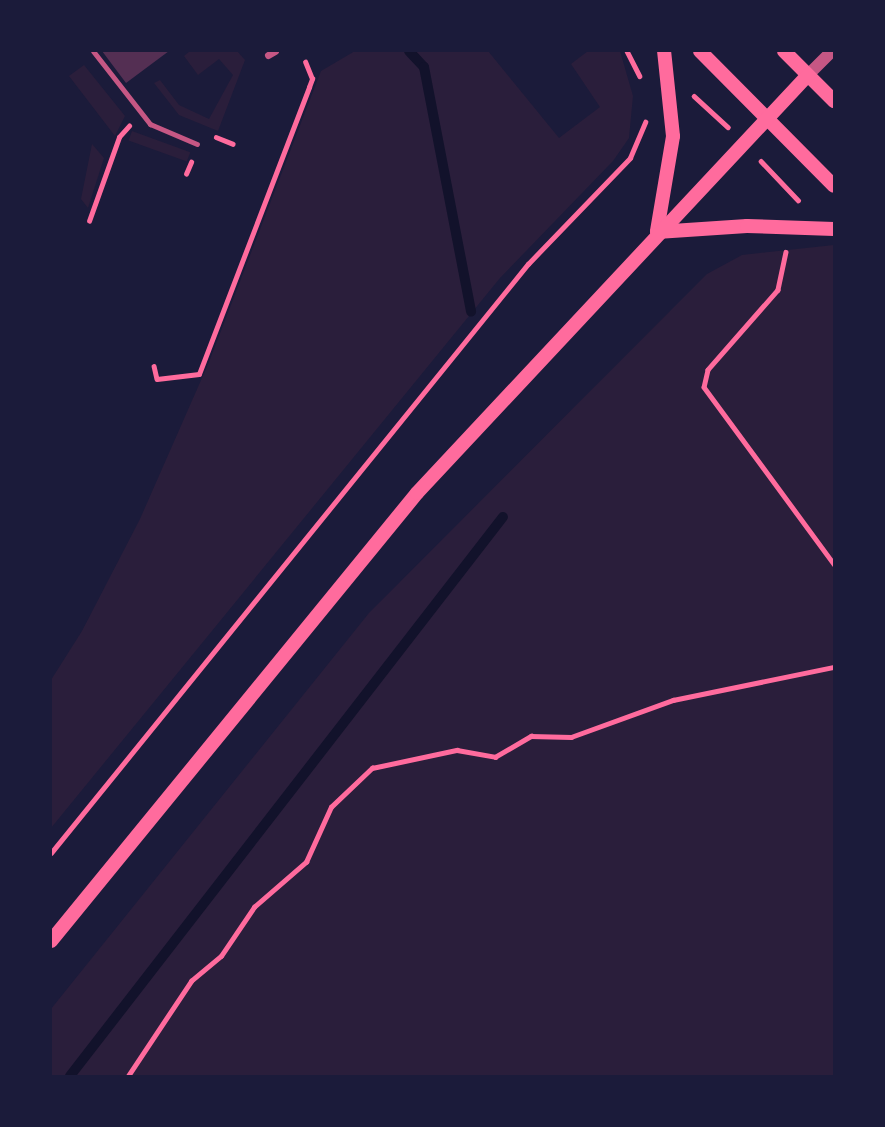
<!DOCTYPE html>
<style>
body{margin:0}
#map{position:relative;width:885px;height:1127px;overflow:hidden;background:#1b1b3a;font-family:"Golos Text",sans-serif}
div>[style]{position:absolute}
.green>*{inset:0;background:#2a1e3b;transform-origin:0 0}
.stream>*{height:10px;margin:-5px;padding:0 5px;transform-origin:5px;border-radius:5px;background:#12122b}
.building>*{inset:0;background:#542f53}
.path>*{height:4.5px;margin:-2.25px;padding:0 2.25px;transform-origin:2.25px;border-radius:2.25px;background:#ff6b9d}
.service>*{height:5px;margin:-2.5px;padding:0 2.5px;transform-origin:2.5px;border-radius:2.5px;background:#c65784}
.minor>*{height:7px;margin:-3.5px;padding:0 3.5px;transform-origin:3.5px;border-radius:3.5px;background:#c65784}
.tertiary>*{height:12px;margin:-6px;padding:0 6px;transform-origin:6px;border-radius:6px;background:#c65784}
.secondary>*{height:14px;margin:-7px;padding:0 7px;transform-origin:7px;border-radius:7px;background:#ff6b9d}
span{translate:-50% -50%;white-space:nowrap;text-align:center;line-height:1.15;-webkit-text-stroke:5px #1b1b3a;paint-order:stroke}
.frame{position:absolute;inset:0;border:52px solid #1b1b3a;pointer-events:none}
</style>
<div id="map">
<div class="green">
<div style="clip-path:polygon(190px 51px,237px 51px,245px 60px,218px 131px,179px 115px,154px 83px,160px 80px,179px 105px,209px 119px,233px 75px,219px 59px,198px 75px,184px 56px)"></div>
<div style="clip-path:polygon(355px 51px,488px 51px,559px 138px,600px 107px,571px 64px,588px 51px,620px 51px,633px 96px,629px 138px,613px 161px,500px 278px,51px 828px,51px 680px,82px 631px,140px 519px,209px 362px,321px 71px)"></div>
<div style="clip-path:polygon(84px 65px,125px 116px,115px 136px,69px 76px)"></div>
<div style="left:132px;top:131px;width:62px;height:10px;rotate:20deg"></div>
<div style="clip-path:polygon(92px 144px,104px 158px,88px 208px,81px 199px)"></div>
<div style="clip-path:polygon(834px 245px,834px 1076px,51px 1076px,51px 1009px,369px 613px,707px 274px,742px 255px)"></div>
</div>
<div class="stream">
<div style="left:409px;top:51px;width:22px;rotate:47deg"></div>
<div style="left:424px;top:67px;width:249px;rotate:79.1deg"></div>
<div style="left:70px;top:1076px;width:707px;rotate:-52.24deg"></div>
</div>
<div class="building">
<div style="clip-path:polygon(102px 51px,169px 51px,126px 83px)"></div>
</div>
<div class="path">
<div style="left:627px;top:51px;width:28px;rotate:63deg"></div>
<div style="left:694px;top:96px;width:46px;rotate:42.4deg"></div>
<div style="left:216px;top:137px;width:18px;rotate:22deg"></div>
<div style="left:761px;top:161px;width:54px;rotate:46.5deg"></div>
<div style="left:186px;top:174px;width:13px;rotate:-67deg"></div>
<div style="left:89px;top:221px;width:89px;rotate:-70.3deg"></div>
<div style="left:119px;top:137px;width:15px;rotate:-48deg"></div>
<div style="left:786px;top:252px;width:39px;rotate:102deg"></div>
<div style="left:778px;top:290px;width:106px;rotate:131.2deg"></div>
<div style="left:708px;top:370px;width:17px;rotate:103deg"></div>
<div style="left:704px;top:387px;width:220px;rotate:53.7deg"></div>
<div style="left:154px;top:366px;width:13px;rotate:77deg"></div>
<div style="left:157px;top:379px;width:42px;rotate:-6.8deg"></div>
<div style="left:199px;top:374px;width:307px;rotate:-69deg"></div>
<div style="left:309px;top:87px;width:9px;rotate:-69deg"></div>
<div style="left:312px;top:79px;width:18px;rotate:-112deg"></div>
<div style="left:51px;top:853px;width:758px;rotate:-51deg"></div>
<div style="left:528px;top:264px;width:147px;rotate:-46.1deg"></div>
<div style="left:630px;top:158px;width:39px;rotate:-67deg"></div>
<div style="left:128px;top:1076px;width:114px;rotate:-56.4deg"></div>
<div style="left:191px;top:981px;width:39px;rotate:-40deg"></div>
<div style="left:221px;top:956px;width:59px;rotate:-56deg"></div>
<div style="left:254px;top:907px;width:69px;rotate:-40.9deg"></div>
<div style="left:306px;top:862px;width:60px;rotate:-65.6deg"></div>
<div style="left:331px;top:807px;width:57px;rotate:-43.6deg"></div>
<div style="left:372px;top:768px;width:87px;rotate:-12deg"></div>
<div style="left:457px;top:750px;width:39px;rotate:10deg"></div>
<div style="left:495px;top:757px;width:42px;rotate:-30.3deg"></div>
<div style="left:531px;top:736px;width:40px;rotate:1.4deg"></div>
<div style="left:571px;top:737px;width:109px;rotate:-19.9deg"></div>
<div style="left:673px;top:700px;width:164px;rotate:-11.6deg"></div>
</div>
<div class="service">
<div style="left:93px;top:51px;width:93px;rotate:52deg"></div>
<div style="left:150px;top:124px;width:51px;rotate:23.1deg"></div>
</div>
<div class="minor">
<div style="left:268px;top:55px;width:8px;rotate:-30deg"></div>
</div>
<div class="tertiary">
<div style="left:808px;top:75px;width:34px;rotate:-45deg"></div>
</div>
<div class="secondary">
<div style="left:700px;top:51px;width:190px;rotate:45.2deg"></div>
<div style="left:784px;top:51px;width:71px;rotate:45deg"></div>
<div style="left:657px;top:231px;width:96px;rotate:-80.4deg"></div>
<div style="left:673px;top:136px;width:85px;rotate:-96deg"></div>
<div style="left:657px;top:232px;width:90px;rotate:-3.8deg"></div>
<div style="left:747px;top:226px;width:87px;rotate:2deg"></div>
<div style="left:51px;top:941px;width:578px;rotate:-50.75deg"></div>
<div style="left:417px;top:493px;width:572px;rotate:-46.91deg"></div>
</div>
<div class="frame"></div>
</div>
